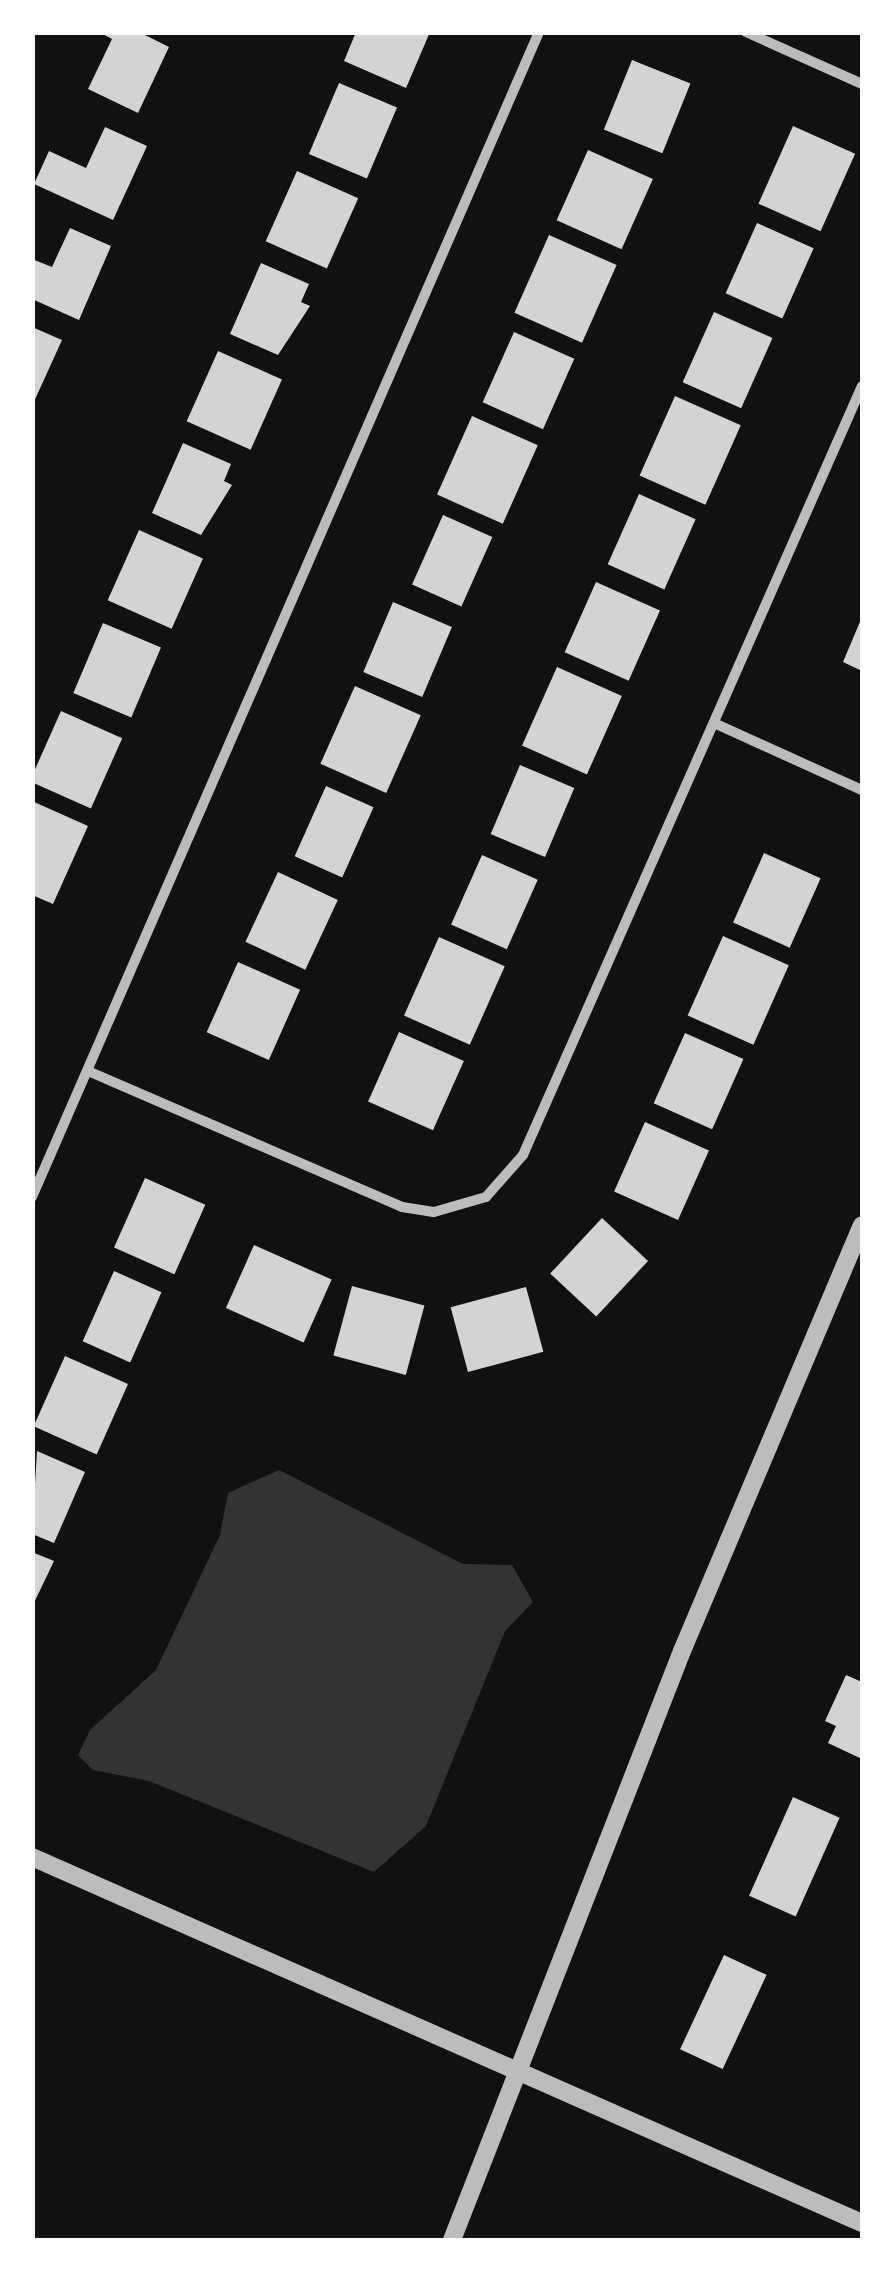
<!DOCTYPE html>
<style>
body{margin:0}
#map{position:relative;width:895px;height:2273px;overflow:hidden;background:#111;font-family:Figtree,sans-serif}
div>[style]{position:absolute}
.water>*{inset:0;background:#333}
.building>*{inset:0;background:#d3d3d3;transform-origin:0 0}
.minor>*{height:10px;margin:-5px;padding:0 5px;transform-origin:5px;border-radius:5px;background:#bcbcbc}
.tertiary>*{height:18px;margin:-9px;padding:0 9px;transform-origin:9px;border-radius:9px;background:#bcbcbc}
span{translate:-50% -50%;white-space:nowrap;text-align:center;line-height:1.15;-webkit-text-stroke:8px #fff;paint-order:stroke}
.frame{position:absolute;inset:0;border:35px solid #fff;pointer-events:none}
</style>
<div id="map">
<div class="water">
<div style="clip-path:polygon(279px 1470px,463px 1564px,512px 1565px,533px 1602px,505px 1631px,426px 1826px,374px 1872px,149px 1781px,93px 1770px,78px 1755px,90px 1730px,156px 1670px,220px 1535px,228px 1493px)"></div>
</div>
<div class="building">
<div style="clip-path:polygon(99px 32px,139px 32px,169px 47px,138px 113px,88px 89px,112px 39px)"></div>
<div style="clip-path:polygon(356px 32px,430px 32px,406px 88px,344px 61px)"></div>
<div style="left:632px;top:60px;width:63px;height:75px;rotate:22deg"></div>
<div style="left:339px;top:83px;width:63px;height:77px;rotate:23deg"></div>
<div style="left:793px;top:126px;width:68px;height:85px;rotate:24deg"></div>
<div style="clip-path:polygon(105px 127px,147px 146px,113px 220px,34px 184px,49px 151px,86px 168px)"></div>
<div style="left:588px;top:150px;width:71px;height:77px;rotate:24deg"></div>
<div style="left:297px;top:171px;width:67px;height:77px;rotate:24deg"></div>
<div style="left:757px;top:223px;width:62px;height:77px;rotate:24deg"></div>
<div style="clip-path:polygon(70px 228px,111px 246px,79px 320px,32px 299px,32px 259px,52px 267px)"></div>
<div style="left:549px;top:235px;width:74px;height:85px;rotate:24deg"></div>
<div style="clip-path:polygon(261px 263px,309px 284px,301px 302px,310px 306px,278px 355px,230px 334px)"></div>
<div style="left:714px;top:312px;width:64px;height:77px;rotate:24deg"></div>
<div style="clip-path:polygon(32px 327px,62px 340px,32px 406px)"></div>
<div style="left:514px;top:332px;width:66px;height:77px;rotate:24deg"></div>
<div style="left:218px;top:351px;width:70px;height:77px;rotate:24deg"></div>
<div style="left:675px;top:396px;width:72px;height:87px;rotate:24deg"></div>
<div style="left:472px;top:416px;width:72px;height:86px;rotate:24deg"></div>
<div style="clip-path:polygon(183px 443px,231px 464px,224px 481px,232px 485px,201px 535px,152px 513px)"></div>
<div style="left:639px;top:494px;width:62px;height:77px;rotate:24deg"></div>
<div style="left:443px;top:515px;width:54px;height:76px;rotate:24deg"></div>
<div style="left:139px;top:530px;width:70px;height:77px;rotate:24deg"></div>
<div style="left:596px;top:582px;width:70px;height:77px;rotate:24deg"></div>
<div style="left:393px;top:602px;width:64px;height:76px;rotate:23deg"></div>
<div style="clip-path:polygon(862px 617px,862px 671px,843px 662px)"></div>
<div style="left:103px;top:623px;width:63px;height:76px;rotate:23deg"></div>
<div style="left:557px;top:667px;width:71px;height:86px;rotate:24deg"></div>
<div style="left:355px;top:686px;width:72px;height:85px;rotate:24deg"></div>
<div style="left:61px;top:711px;width:67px;height:77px;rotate:24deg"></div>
<div style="left:520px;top:765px;width:59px;height:75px;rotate:23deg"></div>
<div style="left:326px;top:786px;width:52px;height:77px;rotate:24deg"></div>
<div style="clip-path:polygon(32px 801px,88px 826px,53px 904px,32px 895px)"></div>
<div style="left:764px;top:853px;width:62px;height:76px;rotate:24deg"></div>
<div style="left:482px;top:855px;width:61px;height:76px;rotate:24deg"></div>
<div style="left:278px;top:872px;width:66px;height:77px;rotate:25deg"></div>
<div style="left:723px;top:936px;width:72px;height:87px;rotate:24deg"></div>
<div style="left:439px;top:937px;width:72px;height:86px;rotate:24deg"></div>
<div style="left:238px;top:962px;width:68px;height:77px;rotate:24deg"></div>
<div style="left:399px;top:1032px;width:71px;height:76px;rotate:24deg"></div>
<div style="left:685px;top:1033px;width:64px;height:77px;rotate:24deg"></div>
<div style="left:645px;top:1122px;width:70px;height:76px;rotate:24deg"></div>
<div style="left:145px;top:1178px;width:66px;height:76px;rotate:24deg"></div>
<div style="left:602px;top:1218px;width:63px;height:76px;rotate:43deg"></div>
<div style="left:254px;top:1245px;width:85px;height:69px;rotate:24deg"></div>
<div style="left:114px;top:1271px;width:52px;height:77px;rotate:24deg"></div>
<div style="left:352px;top:1286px;width:75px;height:72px;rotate:15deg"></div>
<div style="left:526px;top:1287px;width:67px;height:78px;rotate:75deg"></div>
<div style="left:65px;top:1356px;width:69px;height:77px;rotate:24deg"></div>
<div style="clip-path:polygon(37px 1451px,85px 1472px,54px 1543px,32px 1534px)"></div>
<div style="clip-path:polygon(32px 1552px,54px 1561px,32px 1607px)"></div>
<div style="clip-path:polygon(846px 1675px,862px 1682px,862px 1759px,828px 1743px,836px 1726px,825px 1721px)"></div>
<div style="left:793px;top:1797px;width:51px;height:108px;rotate:24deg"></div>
<div style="left:724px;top:1955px;width:47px;height:104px;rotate:25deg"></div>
</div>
<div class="minor">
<div style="left:746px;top:32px;width:127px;rotate:24.1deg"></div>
<div style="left:714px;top:723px;width:162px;rotate:24.4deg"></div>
<div style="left:88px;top:1071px;width:342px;rotate:23.4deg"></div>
<div style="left:402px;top:1207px;width:32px;rotate:9deg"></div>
<div style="left:434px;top:1212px;width:54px;rotate:-16.1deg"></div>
<div style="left:486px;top:1197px;width:56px;rotate:-48.6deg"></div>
<div style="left:523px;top:1155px;width:840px;rotate:-66.21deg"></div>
<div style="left:32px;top:1197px;width:1271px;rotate:-66.48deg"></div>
</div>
<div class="tertiary">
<div style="left:32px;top:1857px;width:907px;rotate:23.8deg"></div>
<div style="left:452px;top:2240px;width:632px;rotate:-68.67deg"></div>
<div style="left:682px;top:1651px;width:462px;rotate:-67.1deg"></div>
</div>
<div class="frame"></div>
</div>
